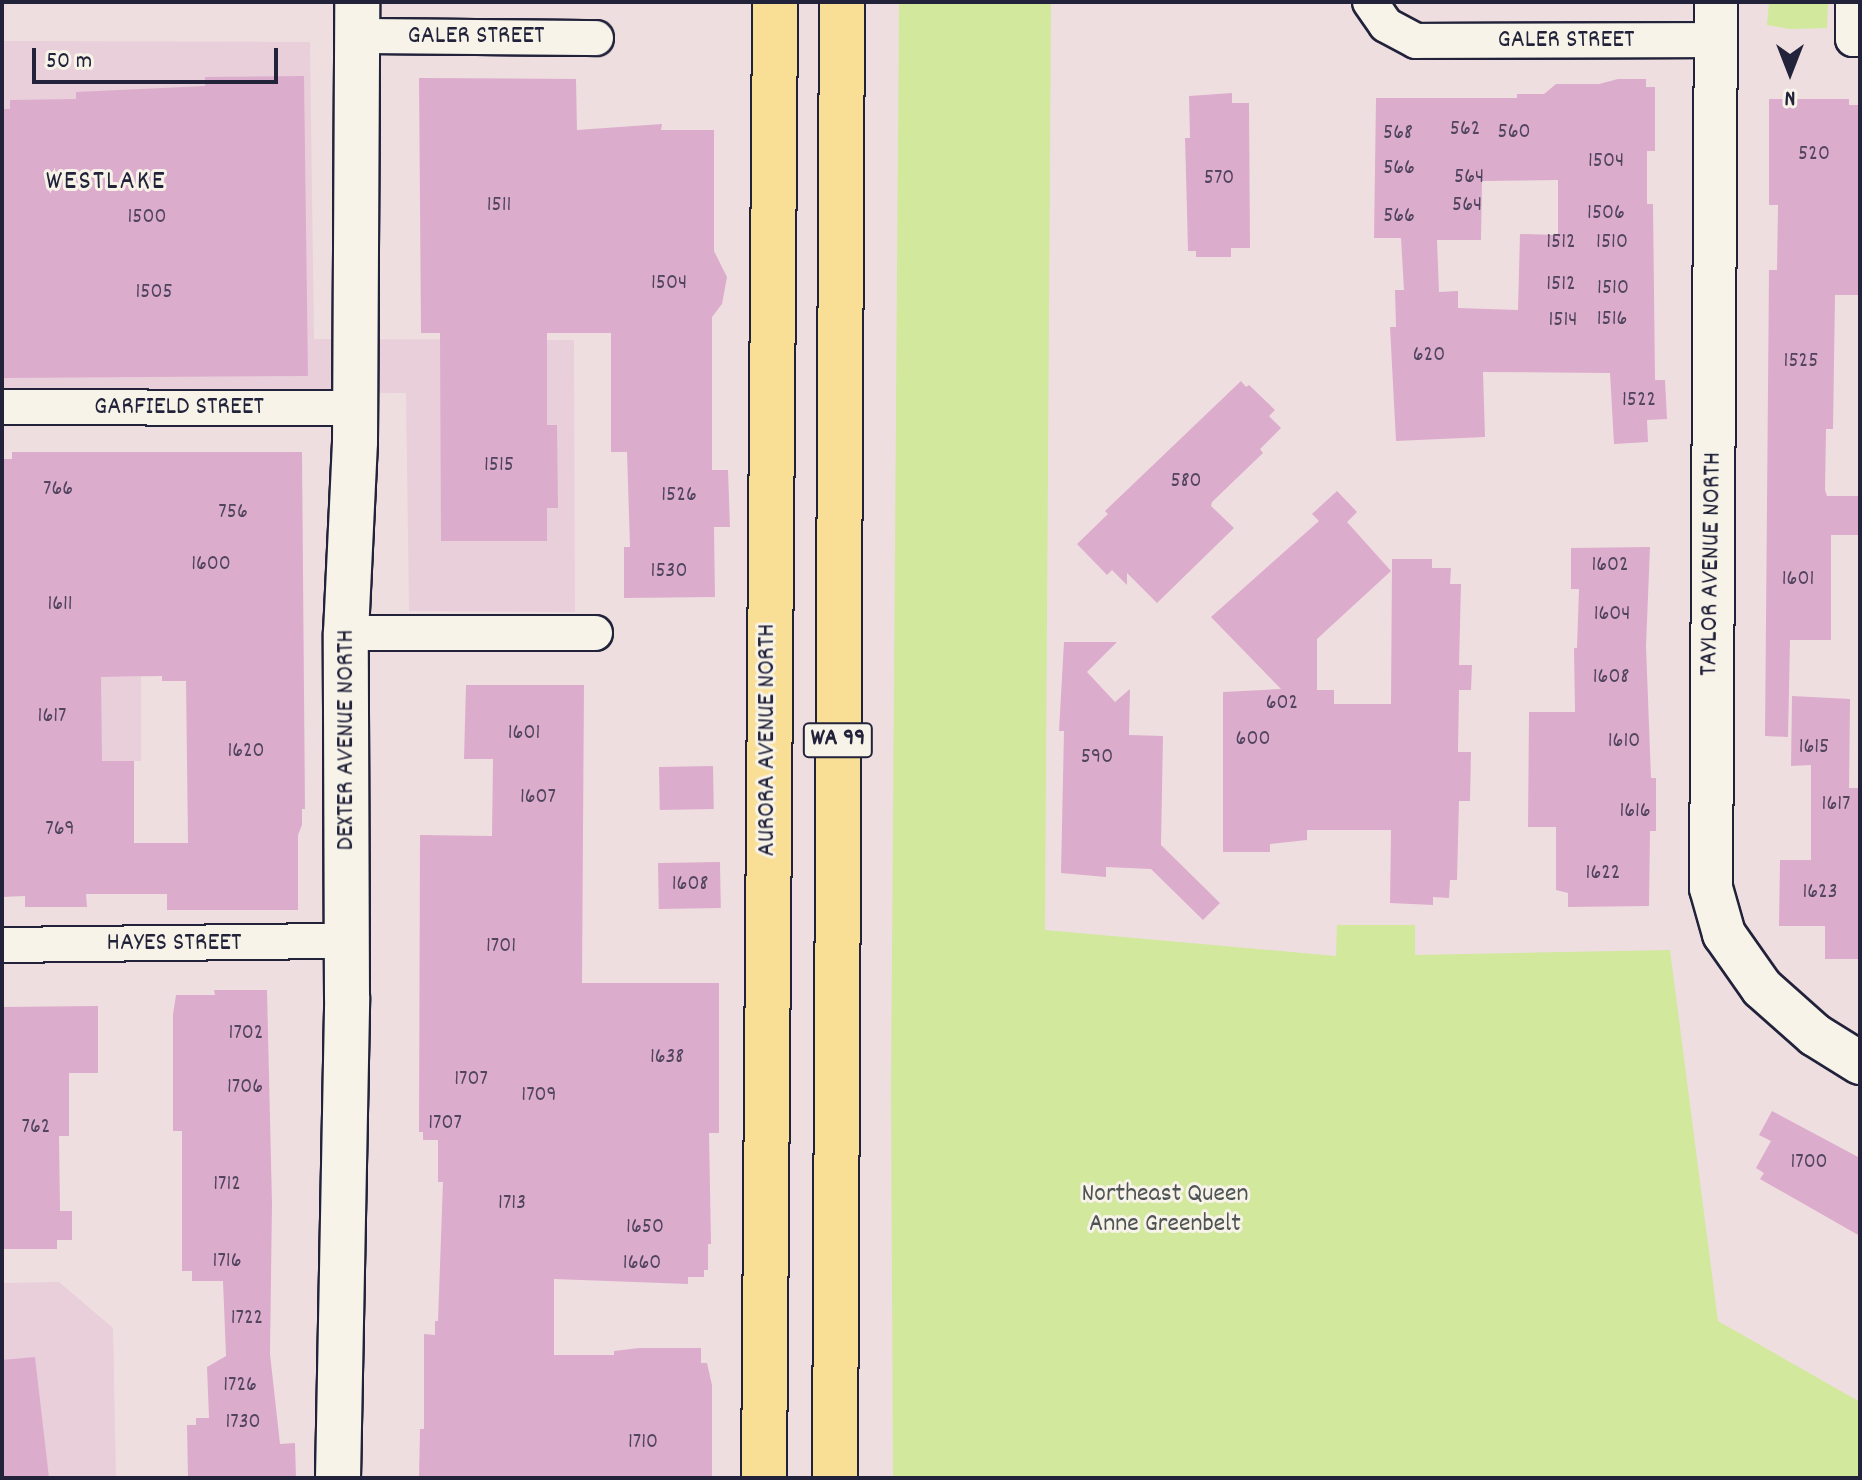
<!DOCTYPE html>
<style>
body{margin:0}
#map{position:relative;width:1862px;height:1480px;overflow:hidden;background:#efdee0;font-family:Dekko,sans-serif}
div>[style]{position:absolute}
.built>*{inset:0;background:#e9cfda;transform-origin:0 0}
.green>*{inset:0;background:#d1e89d}
.building>*{inset:0;background:#dcaccc;transform-origin:0 0}
.roads{filter:drop-shadow(2px 0 #22223b) drop-shadow(-2px 0 #22223b) drop-shadow(0 2px #22223b) drop-shadow(0 -2px #22223b)}
.minor>*{height:34px;margin:-17px;padding:0 17px;transform-origin:17px;border-radius:17px;background:#f7f3e8}
.tertiary>*{height:42px;margin:-21px;padding:0 21px;transform-origin:21px;border-radius:21px;background:#f7f3e8}
.secondary>*{height:44px;margin:-22px;padding:0 22px;transform-origin:22px;border-radius:22px;background:#f7f3e8}
.trunk>*{height:44px;margin:-22px;padding:0 22px;transform-origin:22px;border-radius:22px;background:#f9df96}
span{translate:-50% -50%;white-space:nowrap;text-align:center;line-height:1.15;-webkit-text-stroke:6px #f7f3e8;paint-order:stroke}
.number-label{font-size:22px;color:#50445f}
.number-label span{-webkit-text-stroke-width:0}
.shield-label span{padding:2px 6px;background:#f7f3e8;border:2px solid;border-radius:6px;-webkit-text-stroke-width:0}
.shield-label{font-size:24px;color:#22223b;font-weight:700}
.street-label{font-size:26px;color:#22223b}
.park-label{font-size:26px;color:#4e5454}
.neighbourhood-label{font-size:28px;color:#22223b;letter-spacing:2px}
.frame{position:absolute;inset:0;border:4px solid #22223b;pointer-events:none}
.north{position:absolute;left:1750px;top:32px;width:80px;height:80px;-webkit-text-stroke:6px #f7f3e8;paint-order:stroke;rotate:180deg;font-size:22px;font-weight:700;line-height:32px;text-align:center;color:#22223b}
.north::after{content:'';display:block;margin:auto;width:28px;height:36px;background:#22223b;clip-path:polygon(50% 0,100% 100%,50% 72%,0 100%)}
.scale{position:absolute;left:32px;top:48px;width:246px;height:36px;box-sizing:border-box;border:4px solid #22223b;border-top:0;padding-left:10px;font-size:24px;line-height:28px;white-space:nowrap;color:#22223b;-webkit-text-stroke:6px #f7f3e8;paint-order:stroke}
</style>
<div id="map">
<div class="built">
<div style="clip-path:polygon(2px 41px,310px 42px,314px 339px,574px 340px,575px 612px,409px 611px,406px 393px,2px 392px)"></div>
<div style="left:2px;top:677px;width:139px;height:84px"></div>
<div style="clip-path:polygon(59px 1282px,113px 1328px,116px 1478px,2px 1478px,2px 1283px)"></div>
</div>
<div class="green">
<div style="clip-path:polygon(899px 2px,1051px 2px,1045px 930px,1336px 956px,1337px 925px,1415px 925px,1415px 955px,1670px 950px,1718px 1321px,1860px 1402px,1860px 1478px,893px 1478px,891px 1090px)"></div>
<div style="clip-path:polygon(1769px 2px,1828px 2px,1827px 28px,1790px 29px,1767px 25px)"></div>
</div>
<div class="building">
<div style="clip-path:polygon(304px 76px,308px 376px,2px 378px,2px 109px,10px 109px,10px 100px,76px 99px,76px 92px,205px 86px,205px 77px)"></div>
<div style="clip-path:polygon(419px 78px,576px 79px,577px 130px,662px 124px,661px 130px,714px 130px,714px 251px,727px 277px,722px 304px,712px 317px,712px 470px,728px 470px,730px 527px,714px 527px,715px 597px,624px 598px,624px 547px,630px 547px,627px 452px,611px 452px,611px 333px,547px 333px,547px 425px,557px 425px,558px 508px,547px 508px,547px 541px,441px 541px,440px 333px,421px 333px)"></div>
<div style="clip-path:polygon(evenodd,1618px 79px,1646px 79px,1646px 87px,1655px 87px,1655px 151px,1647px 151px,1647px 204px,1653px 204px,1655px 380px,1665px 380px,1667px 419px,1647px 420px,1648px 442px,1614px 444px,1610px 373px,1483px 372px,1485px 437px,1396px 441px,1390px 327px,1396px 327px,1395px 290px,1404px 290px,1401px 238px,1374px 238px,1376px 98px,1517px 98px,1517px 94px,1544px 94px,1556px 84px,1599px 84px,1618px 79px,1558px 180px,1558px 235px,1520px 234px,1518px 310px,1458px 308px,1458px 291px,1439px 292px,1437px 240px,1481px 240px,1482px 181px,1558px 180px)"></div>
<div style="clip-path:polygon(1232px 93px,1232px 103px,1249px 103px,1250px 248px,1231px 248px,1231px 257px,1196px 257px,1196px 251px,1188px 251px,1187px 211px,1185px 138px,1190px 138px,1189px 96px)"></div>
<div style="clip-path:polygon(1769px 99px,1849px 99px,1849px 105px,1860px 105px,1858px 295px,1835px 295px,1833px 429px,1826px 429px,1825px 490px,1827px 496px,1858px 496px,1858px 535px,1831px 535px,1831px 640px,1790px 640px,1788px 737px,1765px 736px,1769px 270px,1777px 270px,1778px 205px,1769px 205px)"></div>
<div style="clip-path:polygon(1241px 381px,1246px 387px,1249px 385px,1275px 410px,1269px 416px,1281px 428px,1260px 449px,1263px 453px,1212px 502px,1211px 506px,1234px 528px,1157px 603px,1127px 573px,1127px 585px,1112px 570px,1107px 575px,1077px 544px,1108px 514px,1105px 511px)"></div>
<div style="clip-path:polygon(evenodd,12px 452px,302px 452px,305px 809px,302px 809px,302px 825px,298px 835px,298px 910px,167px 910px,167px 894px,86px 894px,87px 907px,25px 907px,25px 896px,2px 897px,2px 459px,12px 459px,12px 452px,162px 676px,162px 681px,186px 681px,188px 843px,134px 843px,134px 761px,102px 761px,101px 677px,162px 676px)"></div>
<div style="clip-path:polygon(1337px 491px,1357px 512px,1347px 522px,1391px 571px,1317px 639px,1317px 690px,1334px 690px,1334px 704px,1391px 704px,1392px 559px,1432px 559px,1432px 568px,1451px 568px,1450px 584px,1461px 584px,1459px 665px,1472px 665px,1471px 690px,1459px 690px,1458px 752px,1471px 752px,1470px 801px,1459px 801px,1457px 880px,1450px 880px,1449px 898px,1433px 897px,1433px 905px,1390px 903px,1391px 830px,1307px 830px,1307px 840px,1270px 844px,1270px 852px,1223px 852px,1223px 692px,1281px 689px,1211px 617px,1319px 521px,1312px 514px)"></div>
<div style="clip-path:polygon(1650px 547px,1646px 646px,1651px 778px,1656px 778px,1656px 831px,1650px 831px,1649px 906px,1568px 907px,1568px 893px,1556px 890px,1556px 827px,1528px 827px,1529px 712px,1575px 712px,1574px 648px,1577px 648px,1579px 589px,1571px 589px,1571px 548px)"></div>
<div style="clip-path:polygon(1064px 642px,1117px 642px,1087px 672px,1115px 702px,1130px 689px,1129px 735px,1163px 736px,1161px 845px,1220px 903px,1203px 920px,1151px 869px,1106px 867px,1106px 877px,1061px 873px,1064px 731px,1059px 731px)"></div>
<div style="clip-path:polygon(466px 685px,584px 685px,582px 983px,719px 983px,719px 1133px,709px 1133px,711px 1244px,708px 1244px,708px 1270px,704px 1270px,704px 1277px,688px 1277px,688px 1284px,554px 1279px,554px 1355px,614px 1355px,614px 1351px,639px 1348px,701px 1348px,701px 1363px,707px 1363px,712px 1385px,712px 1476px,707px 1478px,419px 1478px,420px 1429px,424px 1429px,424px 1334px,435px 1335px,435px 1321px,438px 1321px,443px 1182px,438px 1182px,438px 1140px,423px 1140px,423px 1132px,419px 1132px,420px 835px,492px 836px,493px 759px,464px 759px)"></div>
<div style="clip-path:polygon(1792px 696px,1850px 699px,1849px 788px,1860px 788px,1860px 959px,1825px 959px,1825px 926px,1779px 926px,1780px 860px,1811px 860px,1811px 765px,1791px 766px)"></div>
<div style="left:713px;top:766px;width:43px;height:54px;rotate:89deg"></div>
<div style="left:720px;top:862px;width:46px;height:62px;rotate:89deg"></div>
<div style="clip-path:polygon(214px 990px,267px 990px,272px 1204px,270px 1354px,280px 1444px,295px 1443px,296px 1478px,188px 1478px,187px 1425px,196px 1425px,196px 1418px,209px 1418px,207px 1367px,226px 1356px,223px 1281px,192px 1281px,192px 1271px,182px 1271px,182px 1131px,173px 1131px,173px 1014px,176px 995px,215px 995px)"></div>
<div style="clip-path:polygon(98px 1006px,98px 1073px,69px 1073px,69px 1136px,59px 1136px,60px 1211px,72px 1211px,72px 1240px,57px 1240px,57px 1249px,2px 1249px,2px 1007px)"></div>
<div style="clip-path:polygon(1772px 1111px,1860px 1158px,1860px 1236px,1760px 1179px,1764px 1173px,1756px 1168px,1771px 1141px,1759px 1135px)"></div>
<div style="clip-path:polygon(35px 1357px,49px 1478px,2px 1478px,2px 1360px)"></div>
</div>
<div class="roads">
<div class="minor">
<div style="left:1370px;top:2px;width:28px;rotate:55deg"></div>
<div style="left:1386px;top:25px;width:34px;rotate:28deg"></div>
<div style="left:1416px;top:41px;width:299px;rotate:-0.2deg"></div>
<div style="left:1853px;top:2px;width:37px;rotate:90deg"></div>
<div style="left:1853px;top:39px;width:7px"></div>
<div style="left:356px;top:36px;width:240px;rotate:0.5deg"></div>
<div style="left:2px;top:407px;width:353px;rotate:0.2deg"></div>
<div style="left:346px;top:633px;width:249px"></div>
<div style="left:2px;top:945px;width:344px;rotate:-0.7deg"></div>
</div>
<div class="tertiary">
<div style="left:1716px;top:2px;width:886px;rotate:90.32deg"></div>
<div style="left:1711px;top:888px;width:48px;rotate:74.2deg"></div>
<div style="left:1724px;top:934px;width:66px;rotate:54.9deg"></div>
<div style="left:1762px;top:988px;width:71px;rotate:41.6deg"></div>
<div style="left:1815px;top:1035px;width:53px;rotate:31.9deg"></div>
</div>
<div class="secondary">
<div style="left:338px;top:1478px;width:481px;rotate:-88.9deg"></div>
<div style="left:347px;top:997px;width:364px;rotate:-90.2deg"></div>
<div style="left:346px;top:633px;width:191px;rotate:-87.3deg"></div>
<div style="left:355px;top:442px;width:440px;rotate:-89.7deg"></div>
</div>
<div class="trunk">
<div style="left:764px;top:1478px;width:1476px;rotate:-89.57deg"></div>
<div style="left:835px;top:1478px;width:1476px;rotate:-89.73deg"></div>
</div>
</div>
<div class="number-label">
<span style="left:1465px;top:130px">562</span>
<span style="left:1514px;top:133px">560</span>
<span style="left:1398px;top:134px">568</span>
<span style="left:1814px;top:155px">520</span>
<span style="left:1606px;top:162px">1504</span>
<span style="left:1399px;top:169px">566</span>
<span style="left:1469px;top:178px">564</span>
<span style="left:1219px;top:179px">570</span>
<span style="left:499px;top:206px">1511</span>
<span style="left:1467px;top:206px">564</span>
<span style="left:1606px;top:214px">1506</span>
<span style="left:1399px;top:217px">566</span>
<span style="left:147px;top:218px">1500</span>
<span style="left:1561px;top:243px">1512</span>
<span style="left:1612px;top:243px">1510</span>
<span style="left:669px;top:284px">1504</span>
<span style="left:1561px;top:285px">1512</span>
<span style="left:1613px;top:289px">1510</span>
<span style="left:154px;top:293px">1505</span>
<span style="left:1612px;top:320px">1516</span>
<span style="left:1563px;top:321px">1514</span>
<span style="left:1429px;top:356px">620</span>
<span style="left:1801px;top:362px">1525</span>
<span style="left:1639px;top:401px">1522</span>
<span style="left:499px;top:466px">1515</span>
<span style="left:1186px;top:482px">580</span>
<span style="left:58px;top:490px">766</span>
<span style="left:679px;top:496px">1526</span>
<span style="left:233px;top:513px">756</span>
<span style="left:211px;top:565px">1600</span>
<span style="left:1610px;top:566px">1602</span>
<span style="left:669px;top:572px">1530</span>
<span style="left:1798px;top:580px">1601</span>
<span style="left:60px;top:605px">1611</span>
<span style="left:1612px;top:615px">1604</span>
<span style="left:1611px;top:678px">1608</span>
<span style="left:1282px;top:704px">602</span>
<span style="left:52px;top:717px">1617</span>
<span style="left:524px;top:734px">1601</span>
<span style="left:1253px;top:740px">600</span>
<span style="left:1624px;top:742px">1610</span>
<span style="left:1814px;top:748px">1615</span>
<span style="left:246px;top:752px">1620</span>
<span style="left:1097px;top:758px">590</span>
<span style="left:538px;top:798px">1607</span>
<span style="left:1836px;top:805px">1617</span>
<span style="left:1635px;top:812px">1616</span>
<span style="left:60px;top:830px">769</span>
<span style="left:1603px;top:874px">1622</span>
<span style="left:690px;top:885px">1608</span>
<span style="left:1820px;top:893px">1623</span>
<span style="left:501px;top:947px">1701</span>
<span style="left:246px;top:1034px">1702</span>
<span style="left:667px;top:1058px">1638</span>
<span style="left:471px;top:1080px">1707</span>
<span style="left:245px;top:1088px">1706</span>
<span style="left:539px;top:1096px">1709</span>
<span style="left:445px;top:1124px">1707</span>
<span style="left:36px;top:1128px">762</span>
<span style="left:1809px;top:1163px">1700</span>
<span style="left:227px;top:1185px">1712</span>
<span style="left:512px;top:1204px">1713</span>
<span style="left:645px;top:1228px">1650</span>
<span style="left:227px;top:1262px">1716</span>
<span style="left:642px;top:1264px">1660</span>
<span style="left:247px;top:1319px">1722</span>
<span style="left:240px;top:1386px">1726</span>
<span style="left:243px;top:1423px">1730</span>
<span style="left:643px;top:1443px">1710</span>
</div>
<div class="shield-label">
<span style="left:838px;top:740px">WA 99</span>
</div>
<div class="street-label">
<span style="left:476px;top:37px">GALER STREET</span>
<span style="left:1566px;top:41px">GALER STREET</span>
<span style="left:179px;top:408px">GARFIELD STREET</span>
<span style="left:1712px;top:564px;rotate:-89deg">TAYLOR AVENUE NORTH</span>
<span style="left:347px;top:740px;rotate:-90deg">DEXTER AVENUE NORTH</span>
<span style="left:768px;top:740px;rotate:-90deg">AURORA AVENUE NORTH</span>
<span style="left:174px;top:944px">HAYES STREET</span>
</div>
<div class="park-label">
<span style="left:1165px;top:1210px">Northeast Queen<br>Anne Greenbelt</span>
</div>
<div class="neighbourhood-label">
<span style="left:106px;top:183px">WESTLAKE</span>
</div>
<div class="frame"></div>
<div class="north">N</div>
<div class="scale">50 m</div>
</div>
